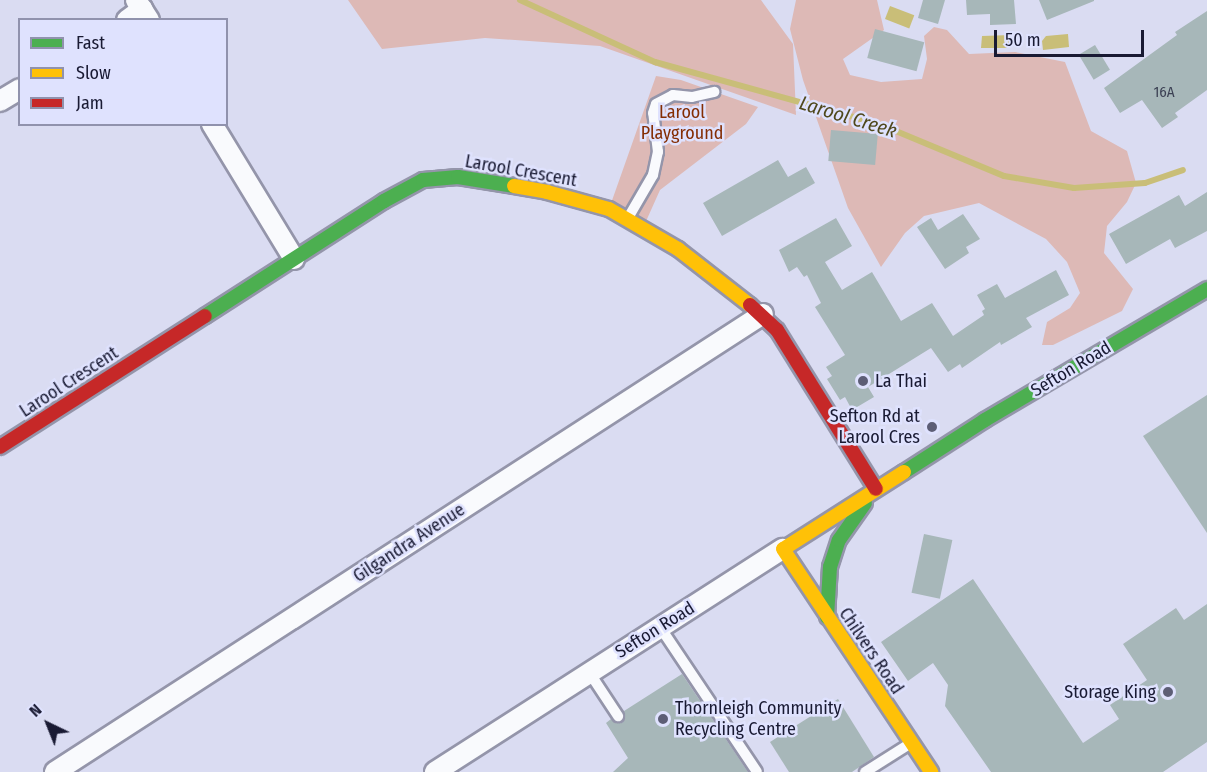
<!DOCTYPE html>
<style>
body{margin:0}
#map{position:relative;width:1207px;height:772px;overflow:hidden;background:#dadcf2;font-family:"Fira Sans Condensed",sans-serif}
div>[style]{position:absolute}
.green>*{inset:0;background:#ddb9b6}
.water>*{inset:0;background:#c9be78;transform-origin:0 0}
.stream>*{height:6px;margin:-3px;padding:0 3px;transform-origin:3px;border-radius:3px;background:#c9be78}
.building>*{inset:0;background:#a7b7b9;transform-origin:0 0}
.roads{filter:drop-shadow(2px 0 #9495aa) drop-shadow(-2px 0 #9495aa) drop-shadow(0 2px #9495aa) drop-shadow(0 -2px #9495aa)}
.lane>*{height:10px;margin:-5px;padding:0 5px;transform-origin:5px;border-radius:5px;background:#f9fafd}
.street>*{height:20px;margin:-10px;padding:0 10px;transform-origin:10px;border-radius:10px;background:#f9fafd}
.fast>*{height:14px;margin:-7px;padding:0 7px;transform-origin:7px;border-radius:7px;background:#4caf50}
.slow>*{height:14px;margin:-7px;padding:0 7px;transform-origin:7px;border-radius:7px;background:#ffc107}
.jam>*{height:14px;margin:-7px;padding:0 7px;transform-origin:7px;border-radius:7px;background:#c62828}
.dots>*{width:16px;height:16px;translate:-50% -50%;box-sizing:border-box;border:3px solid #dfe2fe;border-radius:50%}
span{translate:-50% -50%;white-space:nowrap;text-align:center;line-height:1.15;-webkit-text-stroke:5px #dfe2fe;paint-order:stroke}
.number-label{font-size:15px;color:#3c4154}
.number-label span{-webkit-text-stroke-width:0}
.park-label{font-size:18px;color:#842d04}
.street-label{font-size:18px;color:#191a33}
.poi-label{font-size:18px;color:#191a33}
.left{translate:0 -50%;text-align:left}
.right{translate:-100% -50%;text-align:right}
.water-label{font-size:20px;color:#4f481c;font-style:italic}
.legend{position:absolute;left:18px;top:18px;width:210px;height:108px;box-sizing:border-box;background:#dfe2fe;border:2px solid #9092ad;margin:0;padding:8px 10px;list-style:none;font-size:18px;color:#191a33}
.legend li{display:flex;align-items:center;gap:12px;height:30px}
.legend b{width:30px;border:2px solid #9092ad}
.north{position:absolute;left:18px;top:694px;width:60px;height:60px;-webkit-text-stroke:4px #dfe2fe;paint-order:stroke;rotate:317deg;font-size:16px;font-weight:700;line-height:24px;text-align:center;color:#191a33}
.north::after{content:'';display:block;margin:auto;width:21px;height:27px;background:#191a33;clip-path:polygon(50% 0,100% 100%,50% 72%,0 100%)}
.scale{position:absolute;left:994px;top:30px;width:150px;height:27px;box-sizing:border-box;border:3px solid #191a33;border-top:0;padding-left:8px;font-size:18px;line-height:21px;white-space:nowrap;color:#191a33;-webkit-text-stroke:4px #dfe2fe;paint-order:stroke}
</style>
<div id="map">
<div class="green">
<div style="clip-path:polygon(348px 0,761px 0,793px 44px,796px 115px,600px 46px,485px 38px,382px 49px)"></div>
<div style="clip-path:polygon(796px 0,877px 0,884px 30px,843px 59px,850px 75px,881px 82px,922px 79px,927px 59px,924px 36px,934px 27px,947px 30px,969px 54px,1015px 52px,1065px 62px,1091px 131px,1127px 151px,1136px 183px,1127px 202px,1107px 226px,1104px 253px,1133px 289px,1122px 311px,1053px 345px,1042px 345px,1047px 322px,1070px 308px,1080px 293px,1067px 262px,1046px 239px,979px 203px,924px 216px,905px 233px,881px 267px,848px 208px,803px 80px,790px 29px)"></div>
<div style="clip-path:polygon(656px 76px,681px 80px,758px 107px,746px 124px,660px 190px,643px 228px,609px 209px)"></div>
</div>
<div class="water">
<div style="left:890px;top:6px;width:26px;height:14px;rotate:21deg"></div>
<div style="clip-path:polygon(1068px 34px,1069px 47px,1043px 50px,1042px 41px,1046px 36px)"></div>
<div style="clip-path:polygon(1011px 35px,1009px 48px,981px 48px,982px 36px)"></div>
</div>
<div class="stream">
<div style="left:520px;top:0;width:149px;rotate:24.7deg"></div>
<div style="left:655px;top:62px;width:232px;rotate:15.5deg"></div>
<div style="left:879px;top:124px;width:135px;rotate:22.6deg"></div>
<div style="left:1004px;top:176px;width:71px;rotate:9.7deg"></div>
<div style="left:1074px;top:188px;width:71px;rotate:-4deg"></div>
<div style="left:1145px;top:183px;width:40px;rotate:-18.9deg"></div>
</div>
<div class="building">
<div style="clip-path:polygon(923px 0,945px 0,938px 24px,918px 18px)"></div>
<div style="clip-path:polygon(966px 0,1014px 0,1016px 24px,990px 25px,990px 14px,967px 15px)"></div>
<div style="clip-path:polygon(1039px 0,1094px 0,1094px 1px,1047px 20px)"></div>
<div style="clip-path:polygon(1207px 11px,1207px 90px,1175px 113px,1178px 117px,1162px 128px,1142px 100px,1120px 113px,1104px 88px,1177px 35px,1175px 32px)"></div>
<div style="left:875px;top:29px;width:51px;height:30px;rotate:15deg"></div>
<div style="left:1095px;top:45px;width:29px;height:19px;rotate:59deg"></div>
<div style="left:831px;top:130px;width:47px;height:31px;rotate:5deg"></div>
<div style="clip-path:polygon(778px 160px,788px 177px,806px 167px,815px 183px,722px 236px,703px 203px)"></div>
<div style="clip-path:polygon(1207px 192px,1207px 231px,1175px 248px,1170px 239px,1126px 264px,1109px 234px,1179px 195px,1185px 206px)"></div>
<div style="clip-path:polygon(963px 214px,980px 239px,966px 247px,969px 253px,945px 269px,917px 227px,931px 218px,938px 230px)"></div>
<div style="clip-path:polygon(836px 218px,852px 246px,825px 262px,842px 290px,872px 272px,901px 321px,932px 303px,953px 336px,984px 315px,982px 311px,985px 309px,977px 295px,997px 284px,1005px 298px,1056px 270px,1069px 295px,1026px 318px,1032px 327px,1001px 345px,1000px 342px,962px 368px,960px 364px,948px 372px,931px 348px,868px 387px,874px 397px,852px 410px,845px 397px,840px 400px,827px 379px,832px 376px,826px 367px,845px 355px,815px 307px,821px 303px,807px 275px,804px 277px,797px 267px,789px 272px,779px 250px)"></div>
<div style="clip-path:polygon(1207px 395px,1207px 533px,1143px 436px)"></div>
<div style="left:924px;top:534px;width:29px;height:60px;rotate:12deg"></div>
<div style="clip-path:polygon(973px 579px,1083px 743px,1119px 719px,1110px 705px,1147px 680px,1123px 644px,1176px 608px,1184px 620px,1207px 604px,1207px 742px,1163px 772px,991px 772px,945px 706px,948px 685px,933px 663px,908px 681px,881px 642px)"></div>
<div style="clip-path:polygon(682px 674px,748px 772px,613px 772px,628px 758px,606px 723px,611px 719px,615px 723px,622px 723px,625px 719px,624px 711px)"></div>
<div style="clip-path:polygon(838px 699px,874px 757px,852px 772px,789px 772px,770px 742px)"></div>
</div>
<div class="roads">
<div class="lane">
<div style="left:628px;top:218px;width:50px;rotate:-59.8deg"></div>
<div style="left:653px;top:175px;width:24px;rotate:-78deg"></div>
<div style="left:658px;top:152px;width:39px;rotate:-97deg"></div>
<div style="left:653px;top:113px;width:9px;rotate:-72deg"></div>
<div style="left:656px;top:104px;width:19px;rotate:-28deg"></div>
<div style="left:673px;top:95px;width:19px;rotate:6deg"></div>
<div style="left:692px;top:97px;width:23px;rotate:-13deg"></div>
<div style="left:660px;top:627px;width:174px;rotate:56.2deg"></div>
<div style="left:589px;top:672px;width:53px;rotate:56.6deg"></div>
<div style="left:865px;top:772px;width:54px;rotate:-32.2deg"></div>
</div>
<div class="street">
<div style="left:136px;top:0;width:24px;rotate:57deg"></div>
<div style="left:127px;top:20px;width:19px;rotate:-36deg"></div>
<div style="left:0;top:101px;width:23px;rotate:-31deg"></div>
<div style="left:212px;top:124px;width:158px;rotate:58.7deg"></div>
<div style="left:55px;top:772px;width:843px;rotate:-32.9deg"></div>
<div style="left:435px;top:772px;width:413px;rotate:-32.7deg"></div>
</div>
<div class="fast">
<div style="left:205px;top:316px;width:213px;rotate:-32.7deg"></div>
<div style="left:384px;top:201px;width:44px;rotate:-28.3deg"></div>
<div style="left:423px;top:180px;width:35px;rotate:-5deg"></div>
<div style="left:458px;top:177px;width:57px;rotate:9.1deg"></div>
<div style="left:904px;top:472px;width:96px;rotate:-32.7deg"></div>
<div style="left:985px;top:420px;width:258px;rotate:-30.5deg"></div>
<div style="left:827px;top:617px;width:50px;rotate:-86.6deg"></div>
<div style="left:830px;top:567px;width:28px;rotate:-72deg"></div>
<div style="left:839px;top:540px;width:45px;rotate:-54.9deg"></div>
</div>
<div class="slow">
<div style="left:514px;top:186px;width:34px;rotate:10deg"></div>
<div style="left:547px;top:192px;width:64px;rotate:15.3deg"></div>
<div style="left:609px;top:209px;width:80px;rotate:30.1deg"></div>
<div style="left:678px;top:249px;width:91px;rotate:37.9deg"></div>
<div style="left:904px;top:472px;width:143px;rotate:147.5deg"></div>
<div style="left:783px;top:549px;width:268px;rotate:56.4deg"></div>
</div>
<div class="jam">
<div style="left:750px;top:305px;width:37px;rotate:43deg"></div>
<div style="left:777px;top:330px;width:187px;rotate:58.1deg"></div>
<div style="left:0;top:447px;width:243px;rotate:-32.6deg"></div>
</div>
</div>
<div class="dots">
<div style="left:863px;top:381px;background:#5d5e76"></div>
<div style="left:932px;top:427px;background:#5d5e76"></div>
<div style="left:1168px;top:692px;background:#5d5e76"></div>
<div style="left:663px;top:719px;background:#5d5e76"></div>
</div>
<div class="number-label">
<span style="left:1164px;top:93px">16A</span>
</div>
<div class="park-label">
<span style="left:682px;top:123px">Larool<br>Playground</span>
</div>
<div class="street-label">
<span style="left:521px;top:171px;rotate:10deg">Larool Crescent</span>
<span style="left:1071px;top:369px;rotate:-31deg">Sefton Road</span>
<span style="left:69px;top:382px;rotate:-33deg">Larool Crescent</span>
<span style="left:409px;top:543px;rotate:-33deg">Gilgandra Avenue</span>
<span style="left:655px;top:630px;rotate:-32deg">Sefton Road</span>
<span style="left:871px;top:651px;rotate:56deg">Chilvers Road</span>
</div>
<div class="poi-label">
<span class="left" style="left:875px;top:381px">La Thai</span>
<span class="right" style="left:920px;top:427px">Sefton Rd at<br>Larool Cres</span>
<span class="right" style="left:1156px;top:692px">Storage King</span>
<span class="left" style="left:675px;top:719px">Thornleigh Community<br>Recycling Centre</span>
</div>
<div class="water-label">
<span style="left:848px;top:117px;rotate:17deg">Larool Creek</span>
</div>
<ul class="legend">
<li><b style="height:8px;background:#4caf50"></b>Fast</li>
<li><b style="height:8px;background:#ffc107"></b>Slow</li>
<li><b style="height:8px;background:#c62828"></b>Jam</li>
</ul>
<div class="north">N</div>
<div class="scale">50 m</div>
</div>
